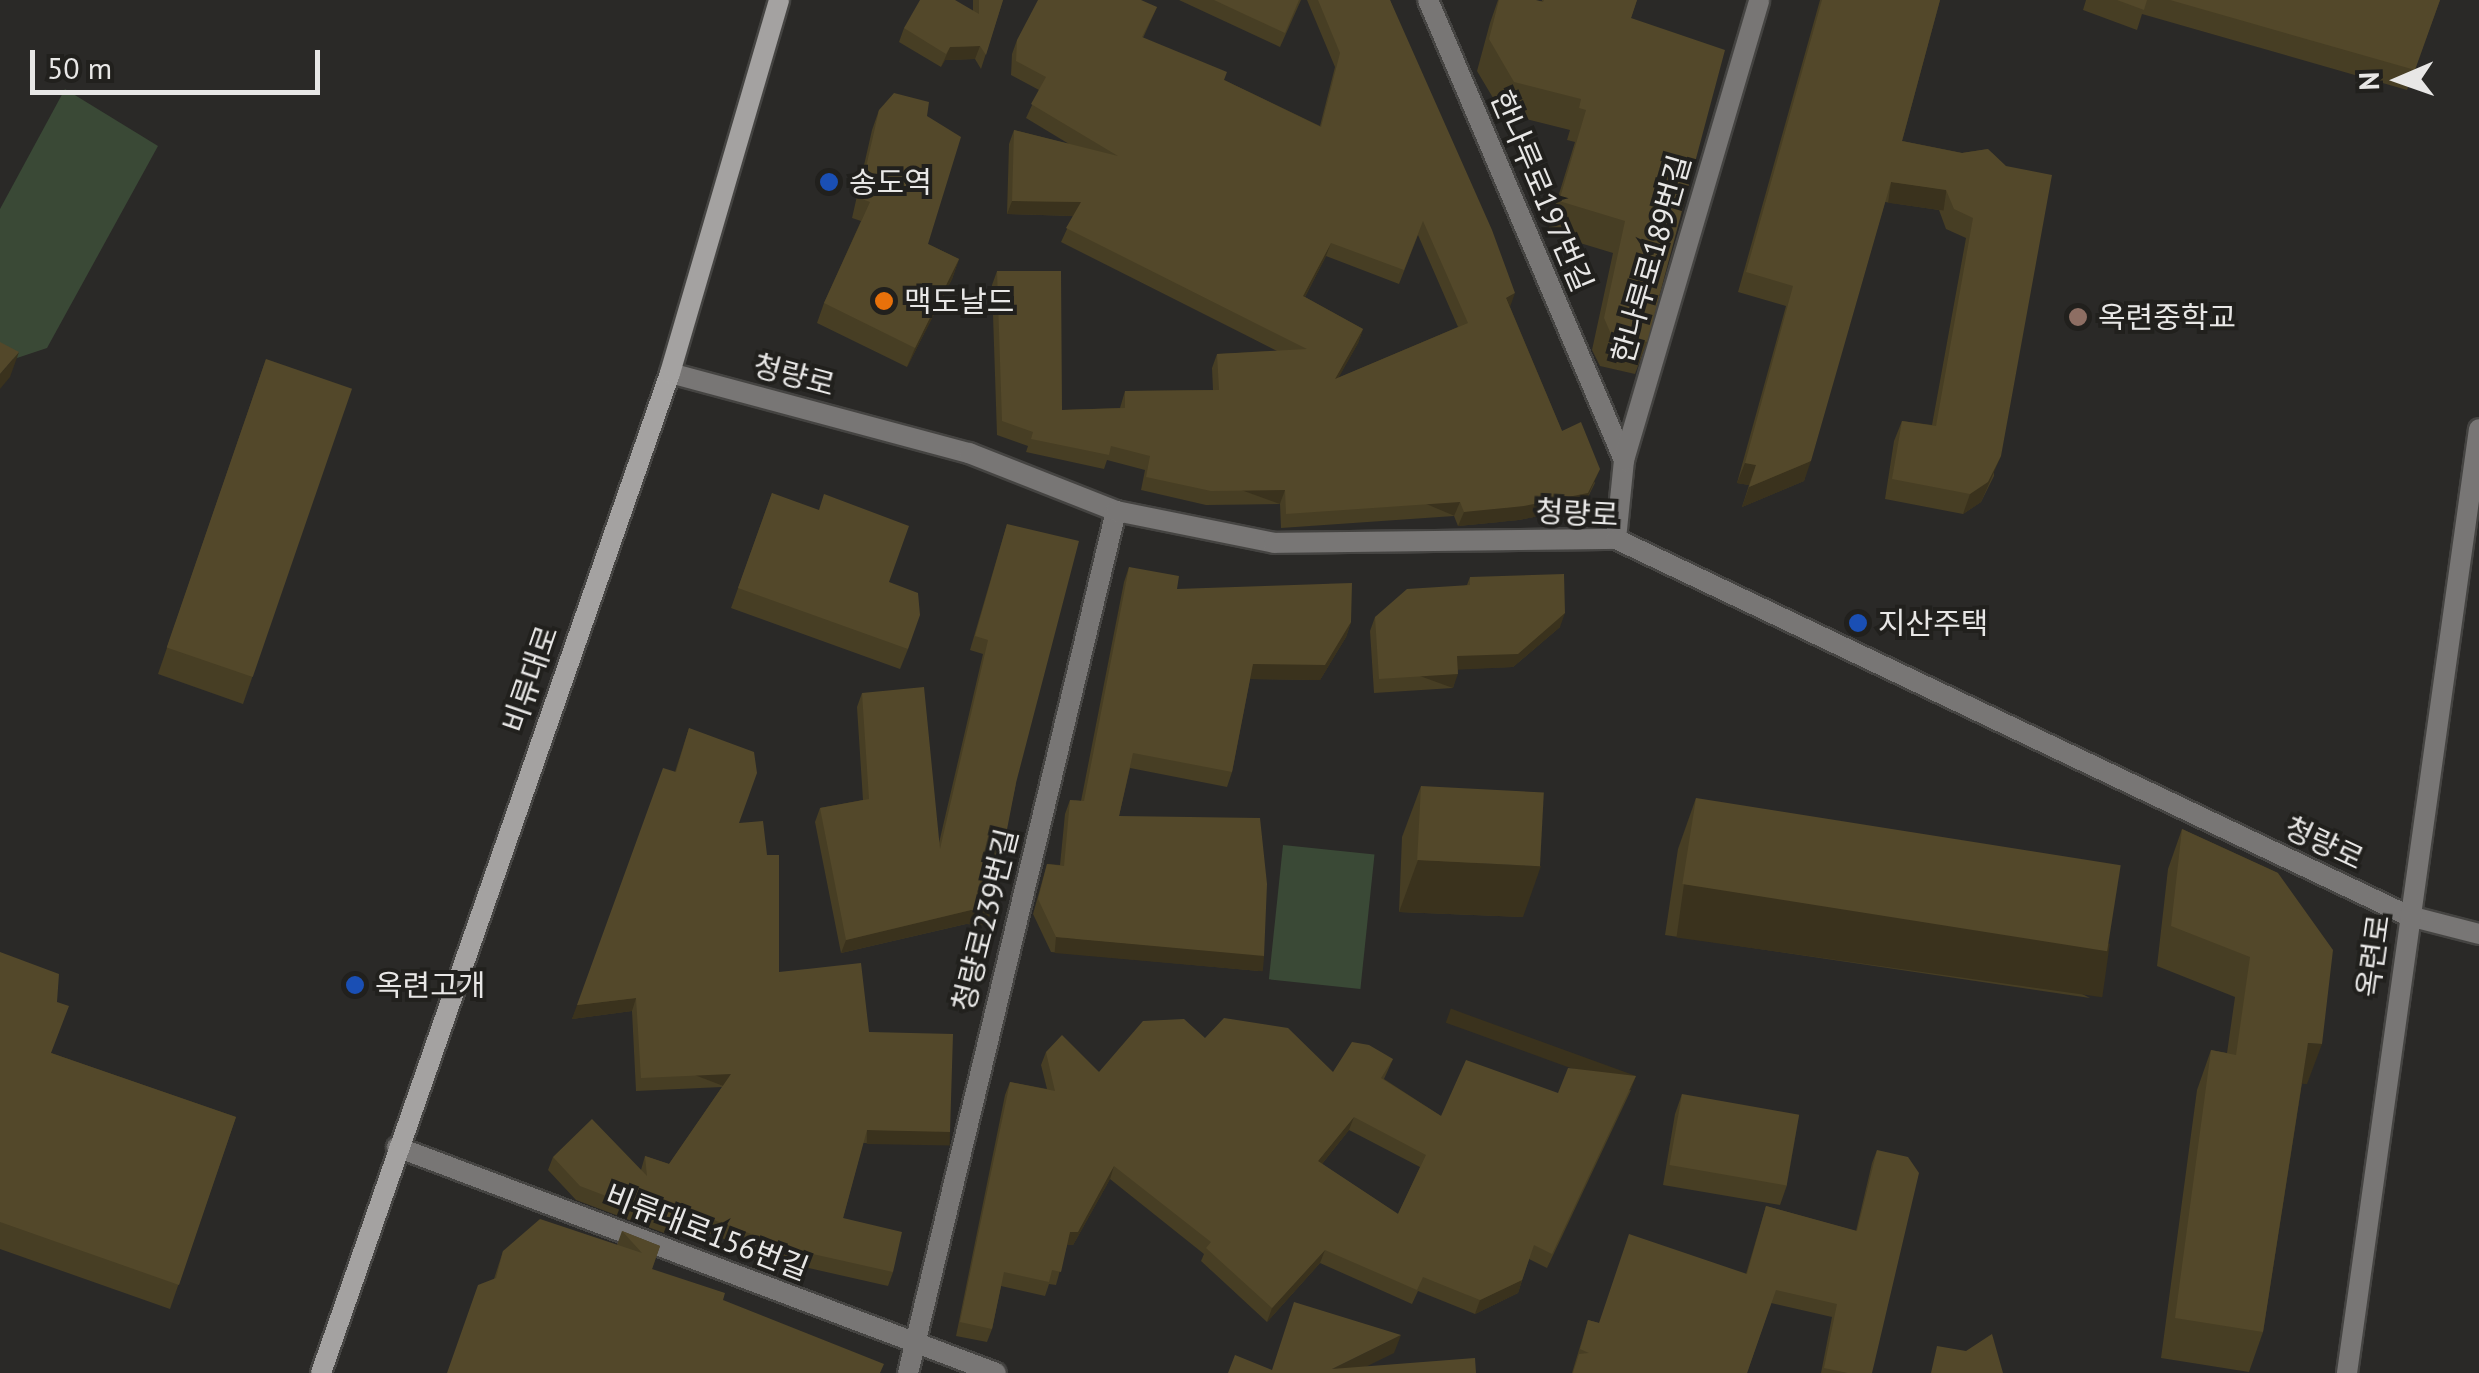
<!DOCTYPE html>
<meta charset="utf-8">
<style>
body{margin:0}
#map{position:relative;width:2479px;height:1373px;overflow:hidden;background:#2a2927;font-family:"PT Sans","Noto Sans KR",sans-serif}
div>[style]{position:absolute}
.green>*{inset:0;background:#3a4936;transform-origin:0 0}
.roads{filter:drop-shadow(2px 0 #454442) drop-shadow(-2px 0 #454442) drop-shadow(0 2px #454442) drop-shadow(0 -2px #454442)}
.minor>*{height:20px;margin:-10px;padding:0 10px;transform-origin:10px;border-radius:10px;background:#787675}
.tertiary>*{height:20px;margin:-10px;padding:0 10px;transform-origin:10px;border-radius:10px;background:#787675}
.secondary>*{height:20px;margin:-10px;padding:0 10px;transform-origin:10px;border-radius:10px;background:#a4a2a1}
.wall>*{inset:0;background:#473e24}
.shaded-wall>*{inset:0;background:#3a321d;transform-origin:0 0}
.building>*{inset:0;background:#53482a;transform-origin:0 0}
.dots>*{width:28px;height:28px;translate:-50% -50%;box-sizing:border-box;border:5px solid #21201d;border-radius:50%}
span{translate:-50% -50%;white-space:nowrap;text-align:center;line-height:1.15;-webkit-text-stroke:8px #21201d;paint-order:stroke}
.poi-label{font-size:30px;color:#e8e7e6}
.left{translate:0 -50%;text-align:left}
.street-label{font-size:30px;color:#e8e7e6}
.north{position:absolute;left:2349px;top:30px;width:100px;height:100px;-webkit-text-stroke:8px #21201d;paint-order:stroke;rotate:268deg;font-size:28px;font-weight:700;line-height:40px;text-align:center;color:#e8e7e6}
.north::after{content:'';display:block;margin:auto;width:35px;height:45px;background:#e8e7e6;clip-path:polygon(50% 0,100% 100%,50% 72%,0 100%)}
.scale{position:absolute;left:30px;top:50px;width:290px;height:45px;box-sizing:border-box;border:5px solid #e8e7e6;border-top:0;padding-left:12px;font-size:30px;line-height:35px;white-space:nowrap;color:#e8e7e6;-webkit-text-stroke:8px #21201d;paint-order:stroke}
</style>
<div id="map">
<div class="green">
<div style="clip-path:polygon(65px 89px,158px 146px,47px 348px,14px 359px,0 355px,0 209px)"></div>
<div style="left:1283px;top:845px;width:92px;height:135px;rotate:6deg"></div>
</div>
<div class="roads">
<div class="minor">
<div style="left:1428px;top:0;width:500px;rotate:66.92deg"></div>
<div style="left:1616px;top:539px;width:79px;rotate:-84.2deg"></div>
<div style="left:1624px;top:460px;width:479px;rotate:-73.6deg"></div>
<div style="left:397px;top:1147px;width:640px;rotate:20.67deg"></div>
<div style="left:908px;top:1373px;width:887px;rotate:-76.43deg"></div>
</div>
<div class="tertiary">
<div style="left:670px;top:373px;width:310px;rotate:15deg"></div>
<div style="left:969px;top:453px;width:158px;rotate:21.5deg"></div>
<div style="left:1116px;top:511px;width:161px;rotate:11.4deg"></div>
<div style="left:1274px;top:543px;width:342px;rotate:-0.7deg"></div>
<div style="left:1616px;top:539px;width:878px;rotate:25.43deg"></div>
<div style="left:2409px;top:916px;width:72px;rotate:14.4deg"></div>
<div style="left:2347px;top:1373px;width:953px;rotate:-82.04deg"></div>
</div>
<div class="secondary">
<div style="left:321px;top:1373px;width:1059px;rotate:-70.76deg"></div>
<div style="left:670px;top:373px;width:389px;rotate:-73.7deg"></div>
</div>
</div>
<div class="wall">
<div style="clip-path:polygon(973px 0,1003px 0,981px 69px,975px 59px,945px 60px,941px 67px,899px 42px,904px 28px,973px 11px)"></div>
<div style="clip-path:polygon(1179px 0,1301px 0,1280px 47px)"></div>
<div style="clip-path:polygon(evenodd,1307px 0,1390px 0,1510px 307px,1562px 431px,1595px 483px,1583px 507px,1519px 520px,1458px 526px,1454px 516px,1281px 528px,1280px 504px,1206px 505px,1141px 490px,1145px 470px,1107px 460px,1104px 469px,1026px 452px,1028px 446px,997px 435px,992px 285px,997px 271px,1062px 410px,1120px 408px,1125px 391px,1213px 390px,1212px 368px,1217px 354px,1277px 351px,1061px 242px,1073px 216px,1007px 214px,1009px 144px,1014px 130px,1069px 144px,1026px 118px,1039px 90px,1011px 75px,1012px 54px,1017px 40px,1157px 7px,1143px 38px,1224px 80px,1320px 126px,1335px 67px,1307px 0,1418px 235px,1458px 327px,1338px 378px,1358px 343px,1363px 329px,1305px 297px,1326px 256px,1399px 284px,1418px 235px)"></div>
<div style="clip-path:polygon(1498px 0,1542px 1px,1542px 0,1637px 0,1631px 18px,1647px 342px,1635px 374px,1600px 366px,1592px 350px,1613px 253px,1547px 233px,1575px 142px,1567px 140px,1570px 130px,1502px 113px,1477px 71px,1490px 23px)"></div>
<div style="clip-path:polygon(1820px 0,1940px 0,1902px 141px,1962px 153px,1988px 149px,1994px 476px,1981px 502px,1963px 514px,1885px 499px,1894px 441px,1902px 421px,1932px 425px,1966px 238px,1946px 229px,1939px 210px,1885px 202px,1804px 481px,1742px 507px,1749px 485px,1737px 483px,1786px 306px,1738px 292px)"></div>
<div style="clip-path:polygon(2086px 0,2440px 0,2407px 90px,2142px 14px,2137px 30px,2083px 10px)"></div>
<div style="clip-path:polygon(879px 110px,927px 116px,928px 244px,959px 259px,952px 279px,907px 367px,817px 323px,824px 303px,861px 221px,852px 218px,872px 130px)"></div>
<div style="clip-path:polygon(266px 359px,252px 678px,243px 704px,158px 674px)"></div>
<div style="clip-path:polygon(772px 493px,889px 582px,908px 649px,900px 669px,731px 608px)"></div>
<div style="clip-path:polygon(1007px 524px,1016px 783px,986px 925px,966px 924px,841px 953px,815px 822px,820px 808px,863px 800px,857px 707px,862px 693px,939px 843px,983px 654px,970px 650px)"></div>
<div style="clip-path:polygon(1129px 567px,1177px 589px,1351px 622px,1346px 637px,1320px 680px,1250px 679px,1232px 772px,1227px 787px,1130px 768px,1119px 816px,1259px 971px,1051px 952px,1033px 914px,1047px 864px,1060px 865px,1065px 814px,1070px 800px,1081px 801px,1124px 582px)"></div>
<div style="clip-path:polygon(1470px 577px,1560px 627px,1513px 667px,1458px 669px,1453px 688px,1374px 693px,1370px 631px,1375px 617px,1467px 585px)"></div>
<div style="clip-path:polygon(689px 728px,739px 823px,779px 972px,869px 1032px,946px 1145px,863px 1143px,843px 1218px,893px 1272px,888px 1286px,786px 1263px,680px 1222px,677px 1231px,667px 1227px,664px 1233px,576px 1200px,548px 1170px,553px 1157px,641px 1170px,645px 1156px,669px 1164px,722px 1087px,636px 1091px,632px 1011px,572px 1019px,675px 772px)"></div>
<div style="clip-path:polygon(1421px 786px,1523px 917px,1399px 912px,1402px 837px)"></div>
<div style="clip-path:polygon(1696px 798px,2090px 998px,1665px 935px,1678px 849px)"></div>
<div style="clip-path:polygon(2182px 829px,2278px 873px,2307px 1084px,2302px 1083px,2263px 1332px,2249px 1372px,2161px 1358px,2197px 1090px,2211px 1050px,2227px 1053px,2235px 997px,2157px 966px,2168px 869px)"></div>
<div style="clip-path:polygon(0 952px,51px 1053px,236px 1117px,170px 1309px,0 1249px)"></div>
<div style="clip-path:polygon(evenodd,1205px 1038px,1333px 1072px,1393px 1059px,1384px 1079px,1441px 1116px,1558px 1093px,1631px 1090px,1547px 1268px,1529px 1259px,1518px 1293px,1475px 1314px,1418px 1291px,1412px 1304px,1320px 1263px,1267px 1322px,1201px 1261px,1204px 1254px,1110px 1179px,1073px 1245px,1067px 1245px,1056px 1285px,1049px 1284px,1045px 1296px,1001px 1286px,992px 1329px,987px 1342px,956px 1336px,1005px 1095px,1010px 1082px,1047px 1089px,1041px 1065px,1046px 1052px,1099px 1072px,1205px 1038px,1349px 1130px,1420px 1167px,1398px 1214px,1322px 1164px,1349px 1130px)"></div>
<div style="clip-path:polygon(1682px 1094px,1787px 1185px,1780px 1205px,1663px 1185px,1675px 1114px)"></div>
<div style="clip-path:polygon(1877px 1150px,1872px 1373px,1821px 1373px,1832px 1317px,1771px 1303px,1747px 1373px,1572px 1373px,1588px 1320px,1599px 1323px,1746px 1274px,1766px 1206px,1856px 1231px,1872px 1163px)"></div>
<div style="clip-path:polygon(622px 1231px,660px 1246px,652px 1269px,494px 1279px,503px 1251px,617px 1245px)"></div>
</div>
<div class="shaded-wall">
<div style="clip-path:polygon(980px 46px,975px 59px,945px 60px,941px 67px,950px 47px)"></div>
<div style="left:1891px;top:182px;width:56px;height:21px;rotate:8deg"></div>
<div style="clip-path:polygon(1012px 201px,1081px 202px,1076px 216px,1007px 214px)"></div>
<div style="clip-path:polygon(1331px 243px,1326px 256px,1298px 310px,1303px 296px)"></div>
<div style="clip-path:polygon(959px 259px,952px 279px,907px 367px,915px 348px)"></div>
<div style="clip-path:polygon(1515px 293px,1510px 307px,1506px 298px)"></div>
<div style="clip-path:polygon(1363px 329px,1358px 343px,1330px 393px,1335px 379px)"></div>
<div style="clip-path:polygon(19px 352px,10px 377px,0 389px,0 374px)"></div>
<div style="clip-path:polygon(2001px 456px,1981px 502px,1963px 514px,1970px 494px)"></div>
<div style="clip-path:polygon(1811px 461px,1804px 481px,1742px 507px,1749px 487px)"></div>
<div style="clip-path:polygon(1745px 463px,1756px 465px,1749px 485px,1737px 483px)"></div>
<div style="clip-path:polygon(1600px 469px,1583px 507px,1519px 520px,1458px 526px,1464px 512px)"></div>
<div style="left:1285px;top:490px;width:15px;height:74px;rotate:110deg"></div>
<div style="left:1460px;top:502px;width:15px;height:174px;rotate:113deg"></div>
<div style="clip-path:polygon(1565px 613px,1560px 627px,1513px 667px,1452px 670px,1457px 656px)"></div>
<div style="clip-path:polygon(1351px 622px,1346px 637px,1320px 680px,1247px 679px,1253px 664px)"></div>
<div style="left:1458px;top:674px;width:15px;height:79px;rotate:110deg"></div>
<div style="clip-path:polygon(1418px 860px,1541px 866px,1523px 917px,1399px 912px)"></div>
<div style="left:1684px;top:884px;width:430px;height:54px;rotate:8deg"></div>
<div style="clip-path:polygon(971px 910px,991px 912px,986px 925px,966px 924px,841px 953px,846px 940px)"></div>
<div style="left:1056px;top:937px;width:209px;height:16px;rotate:5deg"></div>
<div style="clip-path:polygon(636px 998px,632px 1011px,572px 1019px,577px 1005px)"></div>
<div style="clip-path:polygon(2308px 1043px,2322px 1044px,2307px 1084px,2294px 1083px)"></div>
<div style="left:731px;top:1074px;width:14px;height:90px;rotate:111deg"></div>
<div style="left:1636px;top:1076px;width:15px;height:197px;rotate:110deg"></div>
<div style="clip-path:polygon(1354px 1117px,1349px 1130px,1313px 1175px,1318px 1161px)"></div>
<div style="left:867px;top:1130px;width:83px;height:14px;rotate:1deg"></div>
<div style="clip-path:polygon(1114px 1166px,1110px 1179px,1073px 1245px,1065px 1245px,1070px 1232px)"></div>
<div style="clip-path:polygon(1325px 1250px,1320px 1263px,1267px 1322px,1272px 1308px)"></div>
<div style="clip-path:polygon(1522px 1280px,1518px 1293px,1475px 1314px,1480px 1300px)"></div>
<div style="clip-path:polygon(1401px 1335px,1394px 1353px,1353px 1373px,1332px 1369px)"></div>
</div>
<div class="building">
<div style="clip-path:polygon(920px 0,955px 0,979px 14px,979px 0,1003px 0,986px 55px,980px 46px,950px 47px,946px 54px,904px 28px)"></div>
<div style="clip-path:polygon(evenodd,1038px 0,1141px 0,1157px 7px,1142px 37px,1227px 72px,1224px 80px,1321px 127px,1340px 53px,1318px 0,1390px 0,1492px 230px,1515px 293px,1506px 298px,1562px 431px,1581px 422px,1600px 469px,1588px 493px,1524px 506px,1464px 512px,1460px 502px,1286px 514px,1285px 490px,1211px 491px,1146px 477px,1150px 456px,1111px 446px,1109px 455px,1031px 439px,1033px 432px,1002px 421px,997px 271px,1061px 271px,1062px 410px,1125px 408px,1125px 391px,1219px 390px,1217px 354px,1307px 349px,1066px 228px,1081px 202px,1012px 201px,1014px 130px,1118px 156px,1031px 104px,1046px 77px,1016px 61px,1017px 40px,1038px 0,1423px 221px,1468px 323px,1335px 379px,1363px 329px,1303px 296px,1331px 243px,1404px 270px,1423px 221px)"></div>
<div style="clip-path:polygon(1214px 0,1299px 0,1285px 33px)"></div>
<div style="clip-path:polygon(1499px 0,1536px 0,1543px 2px,1544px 0,1637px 0,1631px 18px,1725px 50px,1647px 342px,1611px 334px,1604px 318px,1625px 221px,1559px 201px,1586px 110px,1579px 108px,1581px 99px,1514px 82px,1489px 39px)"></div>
<div style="clip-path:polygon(1822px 0,1940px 0,1902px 141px,1962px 153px,1988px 149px,2006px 166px,2052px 175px,2001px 456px,1988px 482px,1970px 494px,1892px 479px,1902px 421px,1936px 426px,1973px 218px,1954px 209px,1946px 190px,1891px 182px,1811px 461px,1749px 487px,1756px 465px,1745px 463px,1793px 286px,1746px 272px)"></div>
<div style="clip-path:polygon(2117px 0,2147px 0,2144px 10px)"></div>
<div style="clip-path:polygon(2170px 0,2440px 0,2415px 70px)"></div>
<div style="clip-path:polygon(894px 93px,929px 102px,927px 116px,961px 137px,928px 244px,959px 259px,915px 348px,824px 303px,870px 202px,859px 198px,879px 110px)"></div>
<div style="clip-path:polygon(0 342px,19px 352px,0 374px)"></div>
<div style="left:266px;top:359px;width:91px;height:305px;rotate:19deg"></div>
<div style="clip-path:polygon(772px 493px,819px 510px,824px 494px,909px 526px,889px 582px,918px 593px,920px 615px,908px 649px,738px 588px)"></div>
<div style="clip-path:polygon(1007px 524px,1079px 541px,1016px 783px,991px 912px,971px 910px,846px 940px,820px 808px,869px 799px,862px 693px,924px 687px,940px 849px,988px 640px,975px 636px)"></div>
<div style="clip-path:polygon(1129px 567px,1179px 576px,1177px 589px,1352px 583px,1351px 622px,1325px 665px,1253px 664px,1232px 772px,1133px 753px,1119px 816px,1260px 818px,1267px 884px,1264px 956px,1056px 937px,1038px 899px,1047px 864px,1064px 866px,1070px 800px,1084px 801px)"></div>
<div style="clip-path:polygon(1564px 574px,1565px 613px,1518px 654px,1457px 656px,1458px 674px,1379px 679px,1375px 617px,1407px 589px,1470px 585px,1470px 577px)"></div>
<div style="clip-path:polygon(689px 728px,754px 752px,757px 773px,739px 823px,763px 821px,767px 855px,779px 855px,779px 972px,861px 963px,869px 1032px,953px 1034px,950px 1132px,867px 1130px,843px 1218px,902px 1232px,893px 1272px,791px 1249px,685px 1209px,682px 1217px,671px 1214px,669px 1220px,580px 1186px,553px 1157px,592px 1119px,647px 1176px,645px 1156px,669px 1164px,731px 1074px,641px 1078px,636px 998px,577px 1005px,663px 768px,676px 772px)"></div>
<div style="left:1421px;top:786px;width:123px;height:74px;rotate:3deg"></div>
<div style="left:1696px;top:798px;width:430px;height:87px;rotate:9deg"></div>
<div style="clip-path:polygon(2182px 829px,2278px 873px,2333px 950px,2322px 1044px,2308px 1043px,2263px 1332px,2175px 1318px,2211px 1050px,2236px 1055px,2250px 957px,2171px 926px)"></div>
<div style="clip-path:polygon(0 952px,59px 974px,57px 1002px,69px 1006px,51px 1053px,236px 1117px,179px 1285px,0 1222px)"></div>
<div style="clip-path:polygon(evenodd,1224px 1018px,1288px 1028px,1333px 1072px,1352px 1042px,1369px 1045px,1393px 1059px,1381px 1078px,1441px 1116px,1466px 1060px,1558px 1093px,1568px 1068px,1636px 1076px,1552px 1254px,1534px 1245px,1522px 1280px,1480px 1300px,1423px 1277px,1417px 1290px,1325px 1250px,1272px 1308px,1206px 1248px,1211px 1242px,1114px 1166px,1078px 1232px,1070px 1232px,1061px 1272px,1052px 1270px,1049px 1282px,1004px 1272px,992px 1329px,960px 1322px,1010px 1082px,1055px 1091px,1046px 1052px,1062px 1035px,1099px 1072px,1143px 1021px,1184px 1019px,1205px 1038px,1224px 1018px,1354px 1117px,1426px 1155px,1398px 1214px,1318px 1161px,1354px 1117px)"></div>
<div style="left:1682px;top:1094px;width:119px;height:72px;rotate:10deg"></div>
<div style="clip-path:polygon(1877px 1150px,1908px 1157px,1919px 1173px,1872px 1373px,1848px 1373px,1824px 1368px,1837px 1304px,1776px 1290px,1747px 1373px,1573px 1373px,1579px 1354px,1589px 1353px,1580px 1349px,1588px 1320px,1599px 1323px,1629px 1234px,1747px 1274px,1766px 1206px,1857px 1231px)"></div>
<div style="clip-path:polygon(540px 1219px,642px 1253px,622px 1231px,660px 1246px,652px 1269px,725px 1293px,723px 1300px,884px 1364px,880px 1373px,447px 1373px,478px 1285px,496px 1278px,503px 1251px)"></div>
<div style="clip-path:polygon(1294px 1302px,1401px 1335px,1332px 1369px,1475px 1358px,1476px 1373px,1228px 1373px,1235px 1355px,1272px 1370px)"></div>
<div style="clip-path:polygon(1992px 1334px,2003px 1373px,1931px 1373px,1937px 1346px,1966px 1351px)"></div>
</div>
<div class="dots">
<div style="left:829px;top:182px;background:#1a4fb4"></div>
<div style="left:884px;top:301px;background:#e8710a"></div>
<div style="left:2078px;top:317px;background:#8d6e63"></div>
<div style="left:1858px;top:623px;background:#1a4fb4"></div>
<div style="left:355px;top:985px;background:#1a4fb4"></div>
</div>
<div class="poi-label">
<span class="left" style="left:849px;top:182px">송도역</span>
<span class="left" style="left:904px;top:301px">맥도날드</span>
<span class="left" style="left:2098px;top:317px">옥련중학교</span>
<span class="left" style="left:1878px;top:623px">지산주택</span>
<span class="left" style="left:375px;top:985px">옥련고개</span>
</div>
<div class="street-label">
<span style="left:1542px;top:191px;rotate:67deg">한나루로197번길</span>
<span style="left:1651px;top:259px;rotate:-74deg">한나루로189번길</span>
<span style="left:794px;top:375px;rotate:15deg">청량로</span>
<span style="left:1577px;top:513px;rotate:3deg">청량로</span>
<span style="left:530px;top:679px;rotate:-71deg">비류대로</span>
<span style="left:2324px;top:843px;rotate:25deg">청량로</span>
<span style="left:985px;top:920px;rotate:-76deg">청량로239번길</span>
<span style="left:2373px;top:956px;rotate:-82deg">옥련로</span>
<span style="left:707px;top:1232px;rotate:21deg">비류대로156번길</span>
</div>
<div class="north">N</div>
<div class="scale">50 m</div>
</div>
